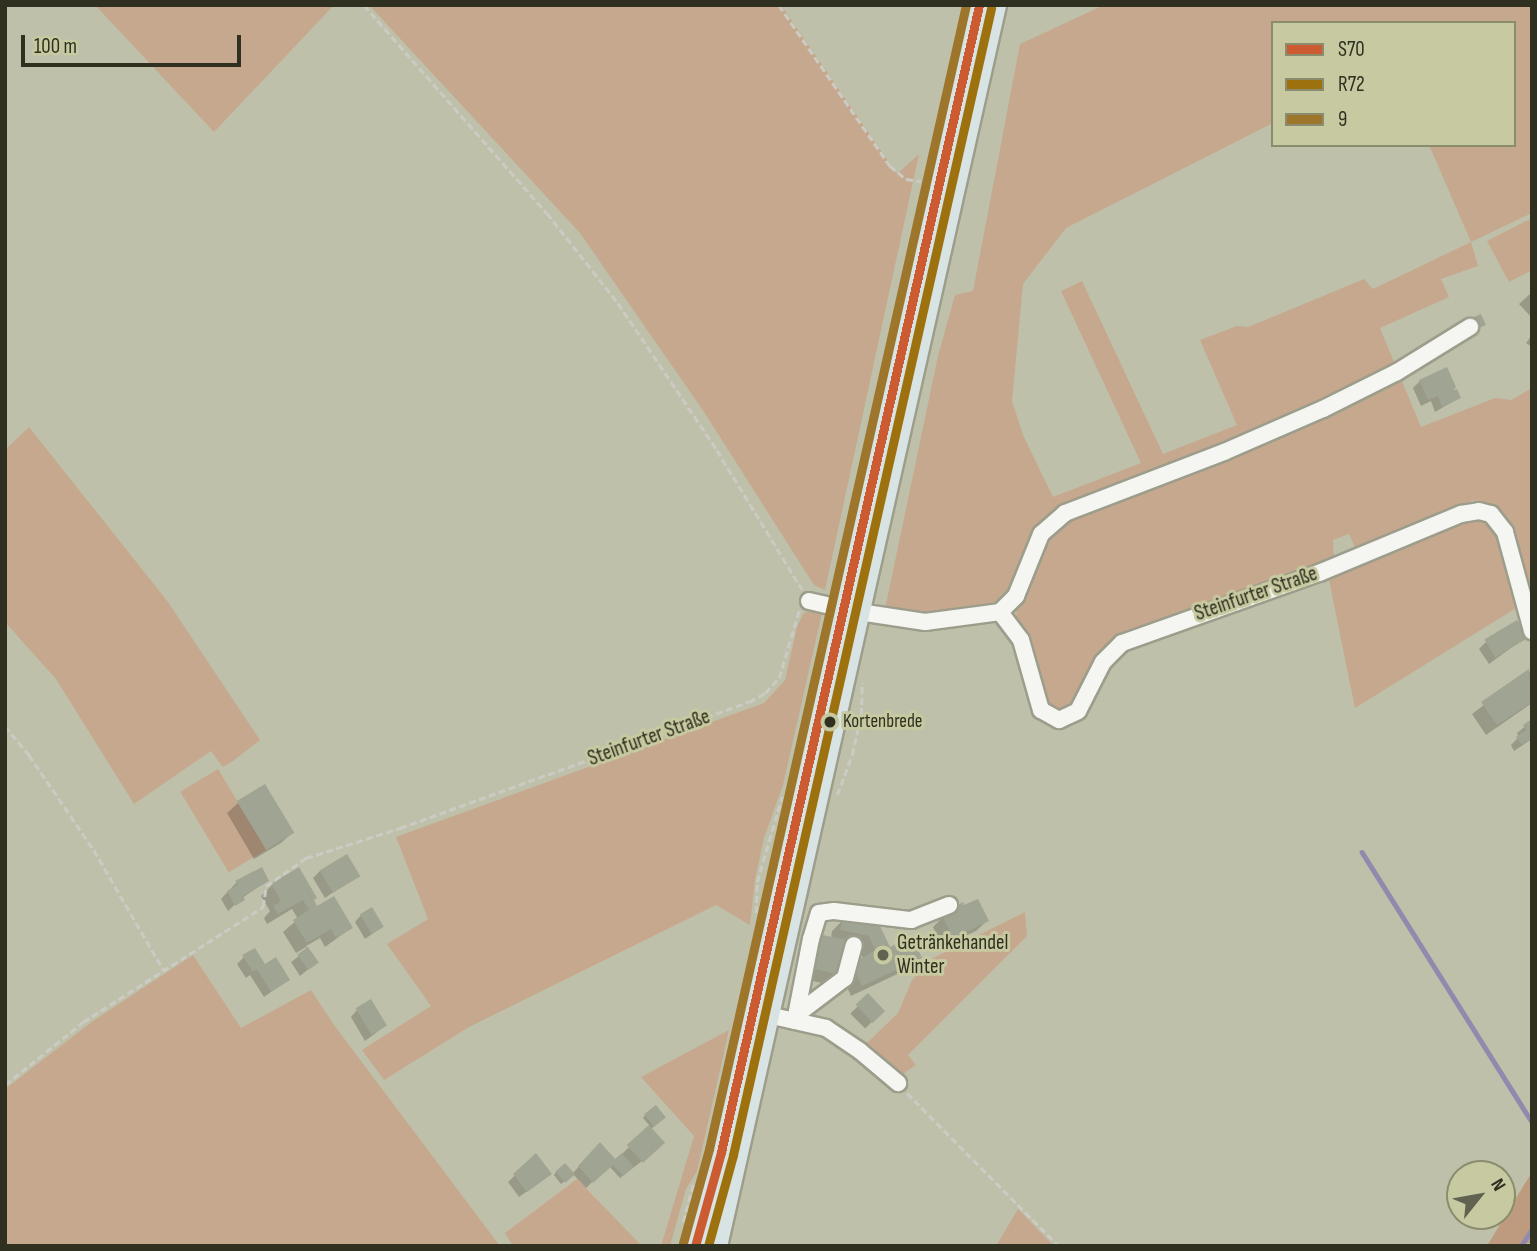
<!DOCTYPE html>
<meta charset="utf-8">
<style>
body{margin:0}
#map{position:relative;width:1537px;height:1251px;overflow:hidden;background:#bfc0a9;font-family:"Sofia Sans Condensed",sans-serif}
div>[style]{position:absolute}
.green>*{inset:0;background:#c6a88e;transform-origin:0 0}
.forest>*{inset:0;background:#be9b7e}
.shadow>*{inset:0;background:#0003;transform-origin:0 0}
.stream>*{height:4.5px;margin:-2.25px;padding:0 2.25px;transform-origin:2.25px;border-radius:2.25px;background:#908aaf}
.building>*{inset:0;background:#a0a493;transform-origin:0 0}
.path>*{height:2.5px;margin-top:-1.25px;transform-origin:0;background:repeating-linear-gradient(90deg,#cbcbc4 0 7px,transparent 0 10.5px)}
.roads{filter:drop-shadow(2px 0 #9d9d8c) drop-shadow(-2px 0 #9d9d8c) drop-shadow(0 2px #9d9d8c) drop-shadow(0 -2px #9d9d8c)}
.minor>*{height:16px;margin:-8px;padding:0 8px;transform-origin:8px;border-radius:8px;background:#f5f6f2}
.major>*{height:19px;margin:-9.5px;padding:0 9.5px;transform-origin:9.5px;border-radius:9.5px;background:#d8e3e4}
.bus-1>*{height:9px;margin:-4.5px;padding:0 4.5px;transform-origin:4.5px;border-radius:4.5px;background:#cc5b31}
.bus-2>*{height:9px;margin:-4.5px;padding:0 4.5px;transform-origin:4.5px;border-radius:4.5px;background:#9d710e}
.bus-3>*{height:9px;margin:-4.5px;padding:0 4.5px;transform-origin:4.5px;border-radius:4.5px;background:#9d762c}
.dots>*{width:19px;height:19px;translate:-50% -50%;box-sizing:border-box;border:4px solid #c7c9a0;border-radius:50%}
span{translate:-50% -50%;white-space:nowrap;text-align:center;line-height:1.15;-webkit-text-stroke:6px #c7c9a0;paint-order:stroke}
.bus-label{font-size:19px;color:#2f3020}
.left{translate:0 -50%;text-align:left}
.street-label{font-size:21px;color:#2f3020}
.poi-label{font-size:21px;color:#2f3020}
.frame{position:absolute;inset:0;border:7px solid #2f3020;pointer-events:none}
.legend{position:absolute;left:1271px;top:21px;width:245px;height:126px;box-sizing:border-box;background:#c7c9a0;border:2px solid #8a8c6d;margin:0;padding:9px 12px;list-style:none;font-size:21px;color:#2f3020}
.legend li{display:flex;align-items:center;gap:14px;height:35px}
.legend b{width:35px;border:2px solid #8a8c6d}
.north{position:absolute;left:1446px;top:1160px;width:70px;height:70px;box-sizing:border-box;background:#c7c9a0;border:2px solid #8a8c6d;border-radius:50%;rotate:59deg;font-size:19px;font-weight:700;line-height:28px;text-align:center;color:#2f3020}
.north::after{content:'';display:block;margin:auto;width:24px;height:32px;background:#616250;clip-path:polygon(50% 0,100% 100%,50% 72%,0 100%)}
.scale{position:absolute;left:21px;top:35px;width:220px;height:32px;box-sizing:border-box;border:4px solid #2f3020;border-top:0;padding-left:9px;font-size:21px;line-height:24px;white-space:nowrap;color:#2f3020;-webkit-text-stroke:5px #c7c9a0;paint-order:stroke}
</style>
<div id="map">
<div class="green">
<div style="clip-path:polygon(95px 5px,334px 5px,214px 132px)"></div>
<div style="clip-path:polygon(369px 5px,781px 5px,897px 174px,919px 154px,825px 590px,814px 585px,704px 412px,580px 233px)"></div>
<div style="clip-path:polygon(evenodd,1104px 5px,1532px 5px,1532px 213px,1471px 242px,1478px 266px,1441px 279px,1449px 297px,1380px 328px,1421px 427px,1495px 398px,1511px 400px,1532px 388px,1532px 603px,1507px 519px,1474px 500px,1356px 550px,1349px 534px,1333px 540px,1334px 559px,1120px 641px,1076px 708px,1060px 716px,1045px 709px,1027px 640px,1016px 618px,1021px 572px,1004px 598px,985px 606px,916px 613px,885px 609px,938px 356px,955px 295px,973px 291px,1020px 44px,1104px 5px,1273px 23px,1514px 23px,1514px 145px,1429px 145px,1471px 242px,1373px 289px,1364px 279px,1248px 327px,1237px 326px,1200px 340px,1237px 425px,1163px 454px,1082px 281px,1061px 291px,1141px 463px,1053px 497px,1023px 435px,1012px 401px,1023px 284px,1066px 228px,1273px 123px,1273px 23px)"></div>
<div style="clip-path:polygon(1532px 218px,1532px 270px,1509px 282px,1487px 241px)"></div>
<div style="clip-path:polygon(29px 427px,168px 602px,260px 740px,233px 761px,223px 767px,211px 751px,134px 804px,56px 679px,5px 622px,5px 450px)"></div>
<div style="clip-path:polygon(1478px 516px,1489px 518px,1501px 531px,1521px 605px,1355px 708px,1328px 575px)"></div>
<div style="clip-path:polygon(812px 609px,822px 613px,783px 785px,764px 838px,755px 880px,750px 925px,716px 905px,469px 1027px,384px 1080px,362px 1050px,431px 1006px,387px 944px,428px 919px,396px 837px,764px 703px,785px 680px,797px 627px,803px 614px)"></div>
<div style="left:218px;top:769px;width:94px;height:44px;rotate:59deg"></div>
<div style="clip-path:polygon(1025px 912px,1027px 936px,908px 1055px,916px 1065px,898px 1077px,864px 1046px,898px 1013px,912px 980px,933px 958px)"></div>
<div style="clip-path:polygon(193px 955px,241px 1028px,311px 990px,334px 1025px,500px 1246px,5px 1246px,5px 1089px,93px 1021px)"></div>
<div style="clip-path:polygon(729px 1030px,697px 1171px,686px 1189px,670px 1246px,661px 1246px,694px 1136px,641px 1077px)"></div>
<div style="clip-path:polygon(577px 1179px,642px 1246px,513px 1246px,505px 1233px)"></div>
<div style="clip-path:polygon(1018px 1209px,1054px 1246px,996px 1246px)"></div>
</div>
<div class="forest">
<div style="clip-path:polygon(1532px 1172px,1532px 1243px,1487px 1246px)"></div>
</div>
<div class="shadow">
<div style="clip-path:polygon(1532px 292px,1532px 318px,1519px 304px)"></div>
<div style="clip-path:polygon(1532px 335px,1532px 347px,1526px 343px)"></div>
<div style="clip-path:polygon(1420px 381px,1446px 395px,1459px 398px,1435px 412px,1431px 401px,1421px 406px,1413px 388px)"></div>
<div style="clip-path:polygon(1526px 637px,1489px 664px,1479px 649px,1486px 642px)"></div>
<div style="clip-path:polygon(1529px 671px,1532px 676px,1532px 703px,1486px 735px,1472px 714px)"></div>
<div style="clip-path:polygon(1532px 721px,1532px 739px,1514px 751px,1511px 745px,1519px 737px,1517px 733px)"></div>
<div style="clip-path:polygon(264px 787px,292px 833px,281px 843px,254px 859px,227px 813px,238px 803px)"></div>
<div style="clip-path:polygon(320px 871px,358px 875px,325px 898px,313px 878px)"></div>
<div style="clip-path:polygon(267px 881px,242px 898px,228px 911px,221px 899px,236px 883px)"></div>
<div style="clip-path:polygon(272px 885px,312px 900px,317px 908px,351px 928px,325px 947px,320px 938px,306px 946px,316px 963px,300px 976px,291px 962px,307px 950px,306px 947px,296px 953px,283px 932px,298px 919px,292px 909px,267px 924px,264px 918px,270px 911px,261px 896px)"></div>
<div style="clip-path:polygon(963px 908px,987px 921px,976px 931px,942px 947px,933px 927px,943px 917px)"></div>
<div style="clip-path:polygon(361px 915px,382px 927px,365px 939px,355px 922px)"></div>
<div style="clip-path:polygon(843px 920px,876px 922px,889px 950px,920px 957px,910px 968px,851px 996px,842px 976px,863px 958px,858px 946px,844px 943px,838px 974px,827px 984px,802px 979px,831px 939px,832px 931px)"></div>
<div style="clip-path:polygon(244px 957px,265px 966px,288px 980px,264px 997px,250px 975px,246px 978px,237px 964px)"></div>
<div style="left:868px;top:996px;width:21px;height:25px;rotate:45deg"></div>
<div style="clip-path:polygon(357px 1010px,385px 1026px,365px 1041px,351px 1017px)"></div>
<div style="clip-path:polygon(645px 1115px,664px 1118px,651px 1129px,656px 1150px,620px 1178px,609px 1166px,586px 1188px,573px 1174px,561px 1184px,554px 1175px,556px 1172px,572px 1174px,593px 1151px,615px 1161px,650px 1126px,643px 1118px)"></div>
<div style="clip-path:polygon(536px 1155px,543px 1180px,519px 1197px,508px 1182px)"></div>
</div>
<div class="stream">
<div style="left:1362px;top:852px;width:319px;rotate:57.8deg"></div>
<div style="left:1521px;top:1246px;width:20px;rotate:-57deg"></div>
</div>
<div class="building">
<div style="left:1481px;top:314px;width:12px;height:13px;rotate:66deg"></div>
<div style="clip-path:polygon(1447px 367px,1456px 387px,1453px 390px,1457px 389px,1461px 398px,1442px 407px,1438px 396px,1428px 400px,1419px 380px)"></div>
<div style="left:1517px;top:620px;width:21px;height:38px;rotate:59deg"></div>
<div style="clip-path:polygon(1529px 669px,1532px 702px,1497px 725px,1481px 702px)"></div>
<div style="clip-path:polygon(1532px 719px,1532px 739px,1522px 745px,1516px 737px,1526px 730px,1523px 725px)"></div>
<div style="left:265px;top:784px;width:57px;height:33px;rotate:59deg"></div>
<div style="left:347px;top:854px;width:26px;height:32px;rotate:59deg"></div>
<div style="clip-path:polygon(262px 867px,269px 881px,243px 896px,245px 900px,235px 906px,227px 891px,238px 885px,235px 881px)"></div>
<div style="clip-path:polygon(299px 867px,317px 898px,314px 900px,317px 906px,334px 896px,353px 928px,336px 938px,331px 929px,307px 943px,293px 920px,309px 910px,303px 900px,278px 914px,273px 906px,281px 901px,271px 884px)"></div>
<div style="clip-path:polygon(978px 899px,989px 921px,953px 938px,942px 915px,963px 902px,964px 905px)"></div>
<div style="left:372px;top:907px;width:23px;height:14px;rotate:59deg"></div>
<div style="clip-path:polygon(843px 918px,877px 920px,890px 947px,912px 937px,922px 958px,862px 986px,852px 964px,875px 950px,869px 936px,840px 930px)"></div>
<div style="left:818px;top:934px;width:30px;height:35px;rotate:12deg"></div>
<div style="left:308px;top:947px;width:19px;height:13px;rotate:55deg"></div>
<div style="clip-path:polygon(255px 948px,265px 964px,276px 957px,290px 980px,271px 992px,257px 969px,253px 972px,242px 955px)"></div>
<div style="left:868px;top:993px;width:25px;height:17px;rotate:47deg"></div>
<div style="left:371px;top:999px;width:31px;height:18px;rotate:59deg"></div>
<div style="left:656px;top:1105px;width:16px;height:15px;rotate:52deg"></div>
<div style="left:649px;top:1125px;width:24px;height:30px;rotate:48deg"></div>
<div style="clip-path:polygon(600px 1142px,615px 1159px,622px 1153px,634px 1167px,623px 1176px,613px 1165px,593px 1183px,578px 1166px)"></div>
<div style="clip-path:polygon(536px 1153px,552px 1174px,527px 1192px,513px 1174px)"></div>
<div style="left:565px;top:1163px;width:15px;height:13px;rotate:48deg"></div>
</div>
<div class="path">
<div style="left:364px;top:5px;width:277px;rotate:48.7deg"></div>
<div style="left:547px;top:213px;width:115px;rotate:51.7deg"></div>
<div style="left:618px;top:303px;width:177px;rotate:56deg"></div>
<div style="left:717px;top:450px;width:163px;rotate:58.6deg"></div>
<div style="left:779px;top:5px;width:196px;rotate:55.4deg"></div>
<div style="left:890px;top:166px;width:21px;rotate:39deg"></div>
<div style="left:906px;top:179px;width:15px;rotate:8deg"></div>
<div style="left:5px;top:726px;width:38px;rotate:50deg"></div>
<div style="left:29px;top:755px;width:115px;rotate:55.6deg"></div>
<div style="left:94px;top:850px;width:138px;rotate:59.9deg"></div>
<div style="left:837px;top:795px;width:43px;rotate:-69.4deg"></div>
<div style="left:852px;top:755px;width:41px;rotate:-77.3deg"></div>
<div style="left:861px;top:715px;width:32px;rotate:-88deg"></div>
<div style="left:756px;top:913px;width:31px;rotate:-88deg"></div>
<div style="left:757px;top:882px;width:89px;rotate:-73.6deg"></div>
<div style="left:5px;top:1085px;width:100px;rotate:-38.9deg"></div>
<div style="left:83px;top:1022px;width:214px;rotate:-32.6deg"></div>
<div style="left:263px;top:907px;width:21px;rotate:-82deg"></div>
<div style="left:266px;top:886px;width:49px;rotate:-35deg"></div>
<div style="left:306px;top:858px;width:99px;rotate:-17.7deg"></div>
<div style="left:400px;top:828px;width:371px;rotate:-19.9deg"></div>
<div style="left:749px;top:702px;width:18px;rotate:-29deg"></div>
<div style="left:765px;top:693px;width:21px;rotate:-47deg"></div>
<div style="left:779px;top:678px;width:70px;rotate:-73.4deg"></div>
<div style="left:907px;top:1093px;width:216px;rotate:45.2deg"></div>
<div style="left:683px;top:1222px;width:39px;rotate:-75deg"></div>
</div>
<div class="roads">
<div class="minor">
<div style="left:809px;top:601px;width:36px;rotate:13deg"></div>
<div style="left:859px;top:612px;width:67px;rotate:8.6deg"></div>
<div style="left:925px;top:622px;width:76px;rotate:-7.6deg"></div>
<div style="left:1000px;top:612px;width:23px;rotate:-45deg"></div>
<div style="left:1016px;top:596px;width:67px;rotate:-68deg"></div>
<div style="left:1041px;top:534px;width:32px;rotate:-41deg"></div>
<div style="left:1065px;top:513px;width:170px;rotate:-21deg"></div>
<div style="left:1224px;top:452px;width:108px;rotate:-23.5deg"></div>
<div style="left:1323px;top:409px;width:83px;rotate:-26.6deg"></div>
<div style="left:1397px;top:372px;width:86px;rotate:-31.7deg"></div>
<div style="left:1000px;top:612px;width:35px;rotate:53deg"></div>
<div style="left:1021px;top:640px;width:73px;rotate:74.1deg"></div>
<div style="left:1041px;top:710px;width:21px;rotate:29deg"></div>
<div style="left:1059px;top:720px;width:21px;rotate:-25deg"></div>
<div style="left:1078px;top:711px;width:55px;rotate:-63deg"></div>
<div style="left:1103px;top:662px;width:27px;rotate:-45deg"></div>
<div style="left:1122px;top:643px;width:209px;rotate:-19.6deg"></div>
<div style="left:1319px;top:573px;width:154px;rotate:-22.6deg"></div>
<div style="left:1461px;top:514px;width:18px;rotate:-9deg"></div>
<div style="left:1479px;top:511px;width:12px;rotate:14deg"></div>
<div style="left:1491px;top:514px;width:23px;rotate:52deg"></div>
<div style="left:1505px;top:532px;width:103px;rotate:74.7deg"></div>
<div style="left:768px;top:1015px;width:59px;rotate:12.6deg"></div>
<div style="left:826px;top:1028px;width:41px;rotate:34.1deg"></div>
<div style="left:860px;top:1051px;width:50px;rotate:40.1deg"></div>
<div style="left:796px;top:1015px;width:61px;rotate:-37.1deg"></div>
<div style="left:845px;top:978px;width:34px;rotate:-75deg"></div>
<div style="left:795px;top:1021px;width:84px;rotate:-79deg"></div>
<div style="left:811px;top:939px;width:27px;rotate:-73deg"></div>
<div style="left:819px;top:913px;width:15px;rotate:-8deg"></div>
<div style="left:834px;top:911px;width:78px;rotate:6.7deg"></div>
<div style="left:911px;top:920px;width:41px;rotate:-21.5deg"></div>
</div>
<div class="major">
<div style="left:695px;top:1246px;width:98px;rotate:-74.5deg"></div>
<div style="left:721px;top:1152px;width:1176px;rotate:-77.32deg"></div>
<div style="left:717px;top:1246px;width:1272px;rotate:-77.33deg"></div>
</div>
</div>
<div class="bus-1">
<div style="left:695px;top:1246px;width:98px;rotate:-74.5deg"></div>
<div style="left:721px;top:1152px;width:1176px;rotate:-77.32deg"></div>
</div>
<div class="bus-2">
<div style="left:708px;top:1246px;width:94px;rotate:-74.6deg"></div>
<div style="left:733px;top:1155px;width:1176px;rotate:-77.32deg"></div>
</div>
<div class="bus-3">
<div style="left:683px;top:1243px;width:98px;rotate:-74.5deg"></div>
<div style="left:709px;top:1149px;width:1173px;rotate:-77.34deg"></div>
</div>
<div class="dots">
<div style="left:830px;top:722px;background:#2f3020"></div>
<div style="left:883px;top:955px;background:#616250"></div>
</div>
<div class="bus-label">
<span class="left" style="left:843px;top:722px">Kortenbrede</span>
</div>
<div class="street-label">
<span style="left:1256px;top:594px;rotate:-19deg">Steinfurter Straße</span>
<span style="left:649px;top:738px;rotate:-20deg">Steinfurter Straße</span>
</div>
<div class="poi-label">
<span class="left" style="left:897px;top:955px">Getränkehandel<br>Winter</span>
</div>
<div class="frame"></div>
<ul class="legend">
<li><b style="height:9px;background:#cc5b31"></b>S70</li>
<li><b style="height:9px;background:#9d710e"></b>R72</li>
<li><b style="height:9px;background:#9d762c"></b>9</li>
</ul>
<div class="north">N</div>
<div class="scale">100 m</div>
</div>
